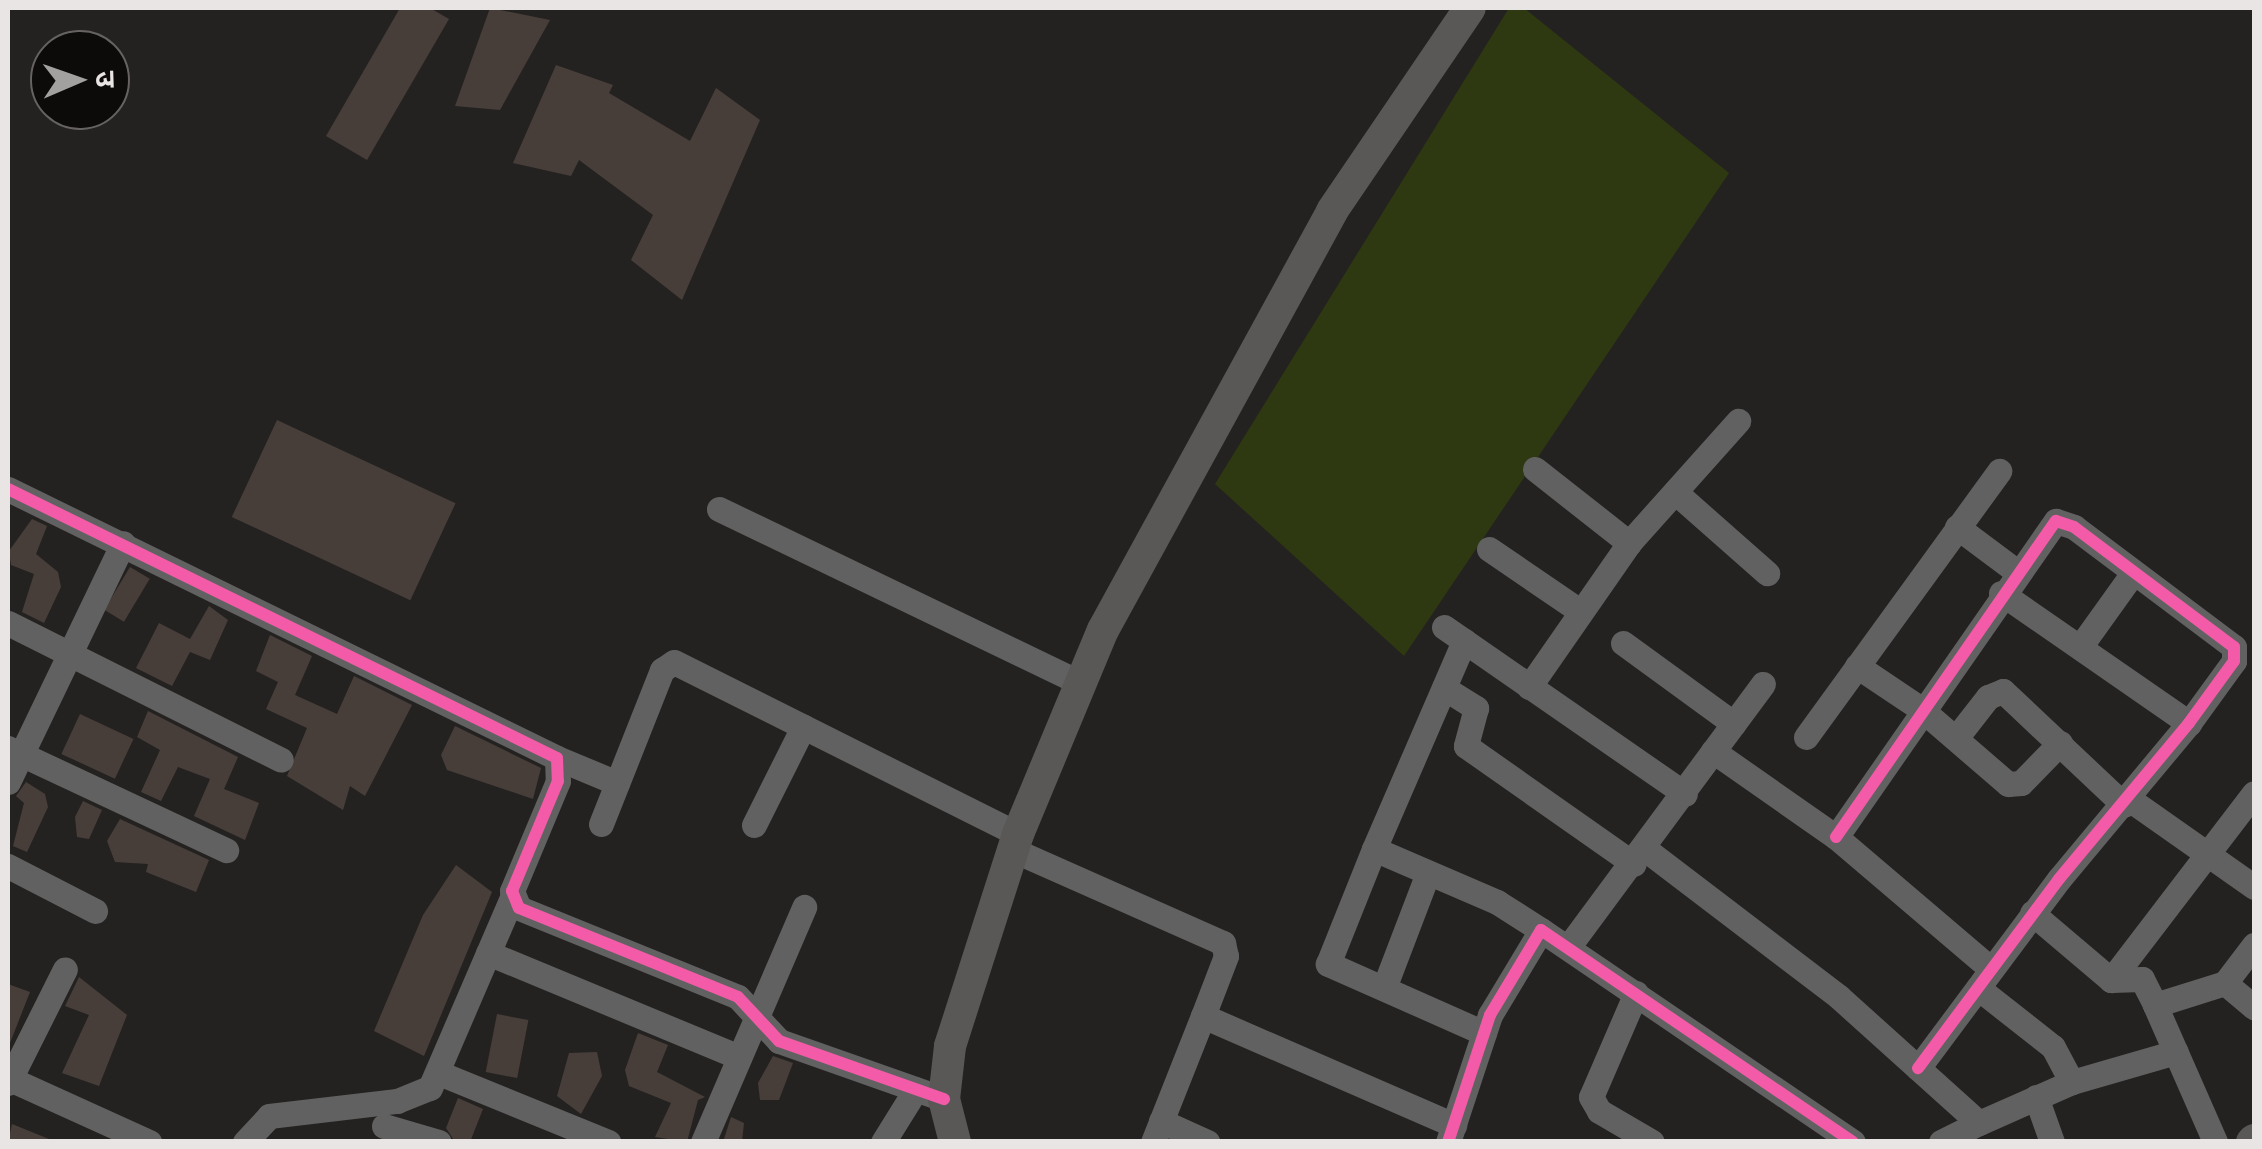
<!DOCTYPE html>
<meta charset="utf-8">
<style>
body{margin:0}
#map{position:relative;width:2262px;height:1149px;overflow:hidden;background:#242220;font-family:Literata,"Noto Sans Devanagari",serif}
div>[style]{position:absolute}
.green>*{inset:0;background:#2f3911}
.building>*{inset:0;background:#473e3a;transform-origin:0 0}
.minor>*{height:25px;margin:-12.5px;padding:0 12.5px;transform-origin:12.5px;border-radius:12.5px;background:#626161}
.major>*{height:32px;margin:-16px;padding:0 16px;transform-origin:16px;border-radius:16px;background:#5a5857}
.cycleway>*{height:12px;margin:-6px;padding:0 6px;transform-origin:6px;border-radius:6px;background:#f35aa7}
span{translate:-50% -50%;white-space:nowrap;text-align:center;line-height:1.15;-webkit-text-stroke:9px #0d0b0a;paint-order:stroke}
.frame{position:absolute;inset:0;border:10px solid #e8e5e4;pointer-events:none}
.north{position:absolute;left:30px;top:30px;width:100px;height:100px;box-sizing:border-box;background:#0d0b0a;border:2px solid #656261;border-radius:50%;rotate:88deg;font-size:28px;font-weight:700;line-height:40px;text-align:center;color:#e8e5e4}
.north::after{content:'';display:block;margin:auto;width:35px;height:45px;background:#a3a19f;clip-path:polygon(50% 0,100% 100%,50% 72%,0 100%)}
</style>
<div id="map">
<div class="green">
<div style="clip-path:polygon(1509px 8px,1524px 8px,1729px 173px,1404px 656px,1215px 484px)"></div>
</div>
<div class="building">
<div style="clip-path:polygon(400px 8px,430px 8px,449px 19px,367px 160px,326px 136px)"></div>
<div style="clip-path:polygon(490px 8px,550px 20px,500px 110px,455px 106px)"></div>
<div style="clip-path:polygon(556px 65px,613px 85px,609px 93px,690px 141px,716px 88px,760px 120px,682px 300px,631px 260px,653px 215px,579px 160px,571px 176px,513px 163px)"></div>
<div style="left:277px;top:420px;width:197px;height:107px;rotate:25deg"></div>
<div style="clip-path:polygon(32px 519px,47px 526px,36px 554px,58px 572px,61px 587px,44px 623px,22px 612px,34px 574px,11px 565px,9px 551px)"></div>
<div style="left:130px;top:567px;width:23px;height:50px;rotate:31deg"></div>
<div style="clip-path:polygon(209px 606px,228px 620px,210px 660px,190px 652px,172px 686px,136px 668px,159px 623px,190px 639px)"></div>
<div style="clip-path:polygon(270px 635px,312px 656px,295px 695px,337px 714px,354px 676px,412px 705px,365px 796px,350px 786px,343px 810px,287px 776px,307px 728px,266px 709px,278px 682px,256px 671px)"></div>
<div style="clip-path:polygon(148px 711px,238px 757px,224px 789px,259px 803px,245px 840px,194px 816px,210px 779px,178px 767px,161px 801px,141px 792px,160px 750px,137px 737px)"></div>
<div style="left:80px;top:714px;width:59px;height:44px;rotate:25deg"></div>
<div style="clip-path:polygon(455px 726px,541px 768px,533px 799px,447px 770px,441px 755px)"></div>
<div style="clip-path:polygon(26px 782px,45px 794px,48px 807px,27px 852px,13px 846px,24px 803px,16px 796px)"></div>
<div style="clip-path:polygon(83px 801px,102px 810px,89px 839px,77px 837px,75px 817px)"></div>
<div style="clip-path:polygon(120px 819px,209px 860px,196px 892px,146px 872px,148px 864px,115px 862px,107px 841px)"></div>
<div style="clip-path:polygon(456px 865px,492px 892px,424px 1056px,374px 1031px,423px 915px)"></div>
<div style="clip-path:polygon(79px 977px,127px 1015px,99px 1086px,62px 1073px,89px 1015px,65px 1006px)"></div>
<div style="clip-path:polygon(8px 984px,30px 992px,8px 1048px)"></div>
<div style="left:497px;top:1014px;width:32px;height:59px;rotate:11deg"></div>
<div style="clip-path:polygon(638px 1033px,668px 1045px,657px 1072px,705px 1097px,698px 1100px,687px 1142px,655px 1137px,671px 1103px,629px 1086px,625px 1070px)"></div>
<div style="clip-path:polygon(597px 1052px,602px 1076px,581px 1114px,557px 1096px,569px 1053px)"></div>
<div style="clip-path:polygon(773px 1056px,793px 1063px,779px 1100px,760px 1100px,758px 1083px)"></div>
<div style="clip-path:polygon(458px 1098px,483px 1109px,470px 1142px,455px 1142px,446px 1128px)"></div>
<div style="clip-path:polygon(731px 1117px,744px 1123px,742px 1142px,723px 1142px)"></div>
<div style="clip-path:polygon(12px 1124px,54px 1141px,54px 1142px,8px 1142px)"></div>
</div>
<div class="minor">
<div style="left:1535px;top:469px;width:120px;rotate:38.2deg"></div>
<div style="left:8px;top:489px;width:611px;rotate:26.1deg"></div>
<div style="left:557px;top:758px;width:23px;rotate:88deg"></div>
<div style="left:558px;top:781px;width:119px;rotate:112.7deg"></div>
<div style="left:512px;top:891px;width:18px;rotate:68deg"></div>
<div style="left:519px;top:908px;width:236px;rotate:22.1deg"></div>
<div style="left:738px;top:997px;width:60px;rotate:47deg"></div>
<div style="left:779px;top:1041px;width:175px;rotate:19.4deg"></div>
<div style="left:1675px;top:492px;width:123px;rotate:41.4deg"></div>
<div style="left:719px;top:509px;width:399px;rotate:25.7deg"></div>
<div style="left:1957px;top:527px;width:74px;rotate:36.7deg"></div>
<div style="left:1489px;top:549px;width:110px;rotate:34.3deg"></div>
<div style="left:2001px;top:593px;width:229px;rotate:34.7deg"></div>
<div style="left:8px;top:623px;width:305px;rotate:26.6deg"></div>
<div style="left:1444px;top:627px;width:293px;rotate:34.7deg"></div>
<div style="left:1623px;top:643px;width:137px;rotate:36.1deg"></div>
<div style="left:2080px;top:647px;width:91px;rotate:-54.4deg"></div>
<div style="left:1857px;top:666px;width:77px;rotate:33.9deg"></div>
<div style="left:1921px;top:709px;width:115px;rotate:40.8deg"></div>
<div style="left:2008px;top:784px;width:13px;rotate:-4deg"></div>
<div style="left:2021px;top:783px;width:56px;rotate:-45.7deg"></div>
<div style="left:1529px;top:687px;width:175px;rotate:-55.2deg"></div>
<div style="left:1629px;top:543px;width:164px;rotate:-48.2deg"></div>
<div style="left:1444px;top:688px;width:38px;rotate:32deg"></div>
<div style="left:1476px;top:708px;width:39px;rotate:105deg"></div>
<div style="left:1466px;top:746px;width:205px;rotate:35.1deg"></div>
<div style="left:1806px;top:737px;width:329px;rotate:-54deg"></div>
<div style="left:1956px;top:738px;width:52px;rotate:-52deg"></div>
<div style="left:1988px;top:697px;width:16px;rotate:-22deg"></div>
<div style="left:2003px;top:691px;width:166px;rotate:43.3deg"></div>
<div style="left:8px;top:748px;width:241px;rotate:25.1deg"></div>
<div style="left:1713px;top:751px;width:150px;rotate:35deg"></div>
<div style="left:1836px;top:837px;width:202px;rotate:40.4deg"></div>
<div style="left:557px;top:758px;width:65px;rotate:22.6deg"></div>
<div style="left:8px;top:782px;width:265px;rotate:-64.3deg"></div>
<div style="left:2129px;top:799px;width:153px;rotate:35.1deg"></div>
<div style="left:601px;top:824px;width:166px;rotate:-68.4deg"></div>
<div style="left:662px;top:670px;width:14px;rotate:-34deg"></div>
<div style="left:674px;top:662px;width:385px;rotate:26.6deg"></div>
<div style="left:754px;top:825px;width:110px;rotate:-63.4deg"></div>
<div style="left:1836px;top:837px;width:385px;rotate:-55.2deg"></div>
<div style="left:2056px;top:521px;width:19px;rotate:18deg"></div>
<div style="left:2074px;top:527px;width:200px;rotate:36.9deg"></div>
<div style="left:2234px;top:647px;width:14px;rotate:90deg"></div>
<div style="left:2234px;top:661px;width:77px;rotate:126deg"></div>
<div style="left:2189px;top:723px;width:203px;rotate:129.8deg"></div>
<div style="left:2059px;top:879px;width:236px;rotate:126.7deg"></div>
<div style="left:1374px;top:849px;width:227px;rotate:-66.6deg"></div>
<div style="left:1645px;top:849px;width:244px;rotate:37.3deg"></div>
<div style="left:1839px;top:997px;width:188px;rotate:42deg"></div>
<div style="left:1979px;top:1123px;width:102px;rotate:-23.8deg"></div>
<div style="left:2072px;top:1082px;width:108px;rotate:-16.1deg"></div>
<div style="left:1013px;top:850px;width:230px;rotate:23.9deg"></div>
<div style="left:1223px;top:943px;width:13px;rotate:77deg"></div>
<div style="left:1226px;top:956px;width:64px;rotate:111deg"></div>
<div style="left:1203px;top:1016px;width:274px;rotate:23.5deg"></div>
<div style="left:8px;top:866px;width:98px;rotate:27.3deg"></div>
<div style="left:2032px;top:913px;width:104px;rotate:40.3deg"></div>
<div style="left:2111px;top:980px;width:31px;rotate:-2deg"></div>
<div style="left:2142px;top:979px;width:29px;rotate:63deg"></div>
<div style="left:2155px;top:1005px;width:73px;rotate:-17.4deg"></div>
<div style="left:2225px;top:983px;width:38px;rotate:40deg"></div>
<div style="left:1569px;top:946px;width:326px;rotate:-53.5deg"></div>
<div style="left:488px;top:953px;width:272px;rotate:22.5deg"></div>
<div style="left:2111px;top:980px;width:235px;rotate:-52.6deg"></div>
<div style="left:2225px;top:983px;width:48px;rotate:-52.7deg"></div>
<div style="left:1384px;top:988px;width:123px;rotate:-69.1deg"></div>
<div style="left:1978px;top:988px;width:95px;rotate:38.2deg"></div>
<div style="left:2053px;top:1047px;width:40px;rotate:62deg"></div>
<div style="left:1636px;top:993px;width:113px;rotate:113.4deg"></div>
<div style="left:1591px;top:1097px;width:16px;rotate:60deg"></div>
<div style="left:1599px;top:1111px;width:61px;rotate:30.3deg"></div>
<div style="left:2155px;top:1005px;width:150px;rotate:66.3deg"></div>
<div style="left:1484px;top:1033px;width:171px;rotate:-156.1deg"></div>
<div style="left:1328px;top:964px;width:124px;rotate:-68.2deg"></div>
<div style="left:1374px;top:849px;width:134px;rotate:23.3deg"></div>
<div style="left:1497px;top:902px;width:52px;rotate:32.5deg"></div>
<div style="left:439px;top:1073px;width:183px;rotate:22.2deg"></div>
<div style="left:10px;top:1079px;width:153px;rotate:24.4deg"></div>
<div style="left:8px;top:1083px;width:127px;rotate:-63.4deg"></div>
<div style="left:2036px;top:1097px;width:48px;rotate:70.4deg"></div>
<div style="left:1161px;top:1121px;width:51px;rotate:24.5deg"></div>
<div style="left:384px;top:1126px;width:57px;rotate:16.2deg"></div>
<div style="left:245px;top:1142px;width:35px;rotate:-47deg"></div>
<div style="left:269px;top:1116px;width:129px;rotate:-6.7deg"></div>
<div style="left:397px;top:1101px;width:35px;rotate:-22deg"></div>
<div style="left:430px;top:1088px;width:205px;rotate:-66.7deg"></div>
<div style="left:703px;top:1142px;width:256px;rotate:-66.7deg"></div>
<div style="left:883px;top:1142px;width:62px;rotate:-58.1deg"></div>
<div style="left:1153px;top:1142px;width:136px;rotate:-68.4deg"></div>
<div style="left:1448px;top:1142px;width:134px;rotate:-71.7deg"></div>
<div style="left:1490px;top:1015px;width:99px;rotate:-59deg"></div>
<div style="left:1541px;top:930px;width:377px;rotate:34.2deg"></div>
<div style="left:1941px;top:1142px;width:42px;rotate:-26.6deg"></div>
</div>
<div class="major">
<div style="left:955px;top:1142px;width:44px;rotate:-104.3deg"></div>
<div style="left:944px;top:1099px;width:53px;rotate:-83.5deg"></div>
<div style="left:950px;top:1046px;width:223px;rotate:-72.2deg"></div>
<div style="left:1018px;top:834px;width:221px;rotate:-67.4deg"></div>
<div style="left:1103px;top:630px;width:477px;rotate:-61.3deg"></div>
<div style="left:1332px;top:211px;width:245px;rotate:-55.8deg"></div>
<div style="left:2252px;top:1142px;width:3px;rotate:-45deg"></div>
</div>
<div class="cycleway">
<div style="left:8px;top:489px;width:611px;rotate:26.1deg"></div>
<div style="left:557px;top:758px;width:23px;rotate:88deg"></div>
<div style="left:558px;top:781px;width:119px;rotate:112.7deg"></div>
<div style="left:512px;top:891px;width:18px;rotate:68deg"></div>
<div style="left:519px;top:908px;width:236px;rotate:22.1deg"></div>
<div style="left:738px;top:997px;width:60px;rotate:47deg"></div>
<div style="left:779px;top:1041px;width:175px;rotate:19.4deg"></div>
<div style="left:1836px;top:837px;width:385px;rotate:-55.2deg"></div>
<div style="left:2056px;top:521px;width:19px;rotate:18deg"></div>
<div style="left:2074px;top:527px;width:200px;rotate:36.9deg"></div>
<div style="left:2234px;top:647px;width:14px;rotate:90deg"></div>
<div style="left:2234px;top:661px;width:77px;rotate:126deg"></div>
<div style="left:2189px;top:723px;width:203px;rotate:129.8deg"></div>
<div style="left:2059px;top:879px;width:236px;rotate:126.7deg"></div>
<div style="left:1448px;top:1142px;width:134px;rotate:-71.7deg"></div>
<div style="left:1490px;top:1015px;width:99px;rotate:-59deg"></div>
<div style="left:1541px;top:930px;width:377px;rotate:34.2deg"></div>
</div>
<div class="frame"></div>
<div class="north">उ</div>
</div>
